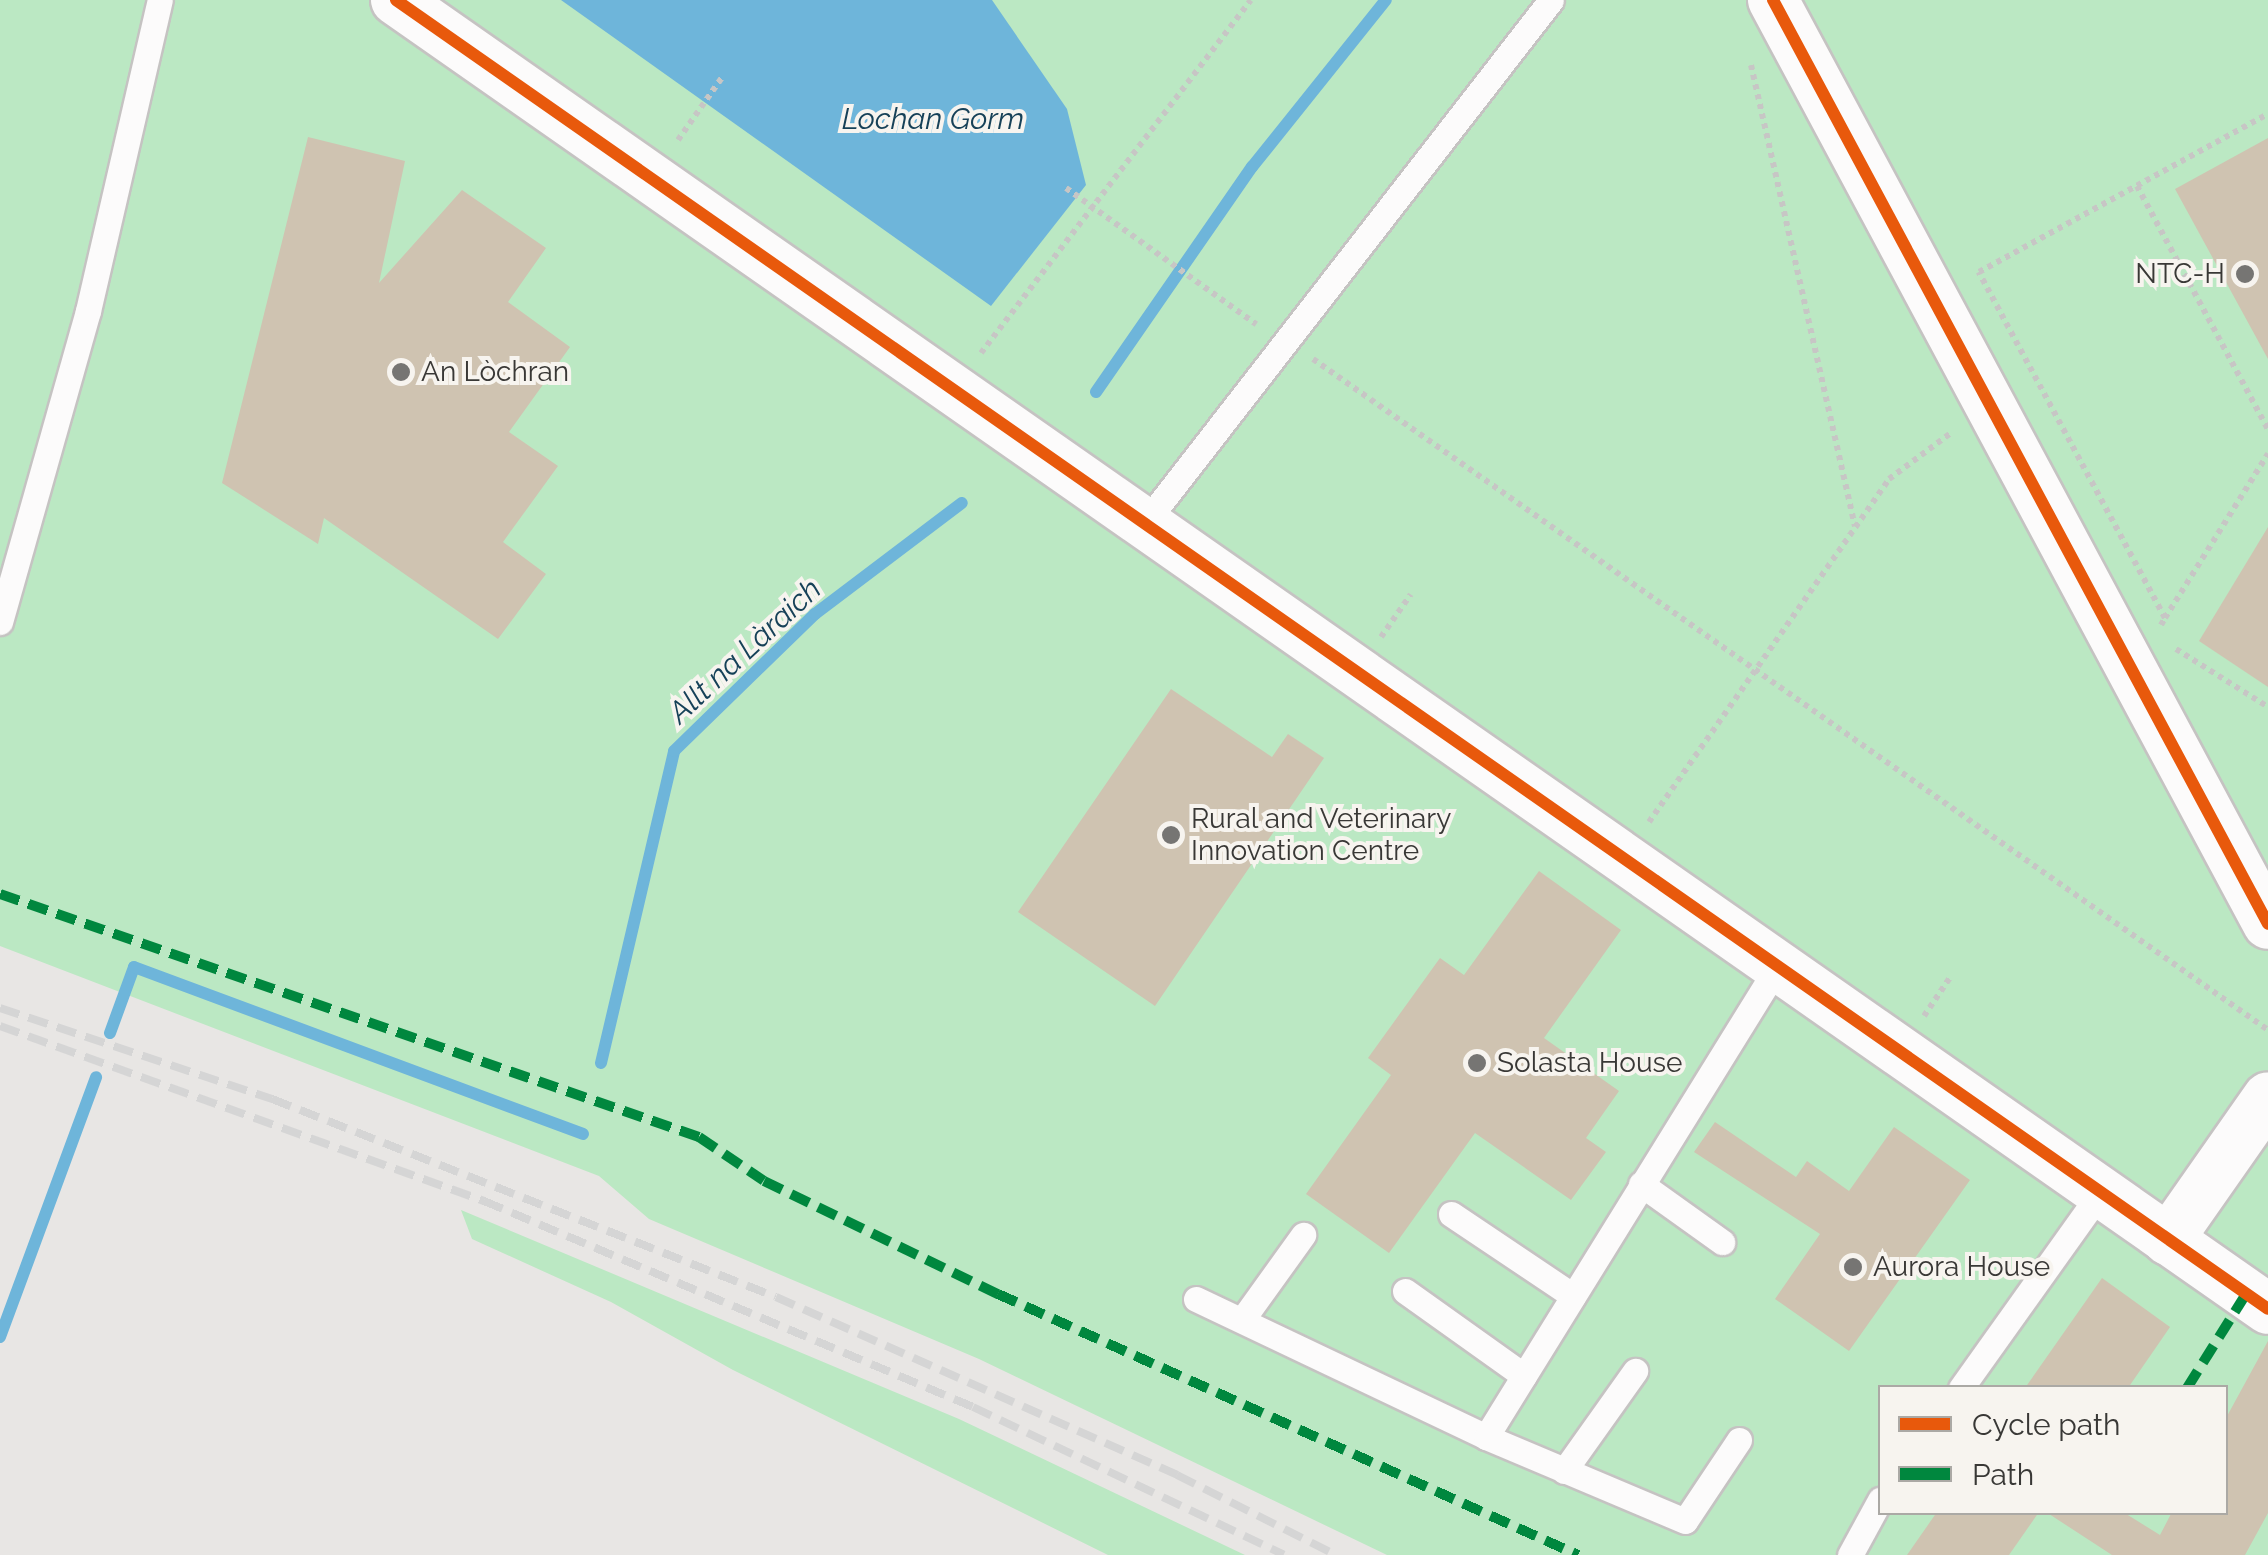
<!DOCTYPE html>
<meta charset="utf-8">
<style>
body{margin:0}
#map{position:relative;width:2268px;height:1555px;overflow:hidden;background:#e8e6e4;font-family:Raleway,sans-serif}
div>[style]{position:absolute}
.green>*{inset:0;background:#bbe8c3}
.water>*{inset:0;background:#6eb5da}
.stream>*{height:12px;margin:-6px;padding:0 6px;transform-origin:6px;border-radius:6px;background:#6eb5da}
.building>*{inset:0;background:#cfc3b1}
.path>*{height:6px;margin-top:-3px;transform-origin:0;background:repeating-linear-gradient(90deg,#c7c6c5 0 5px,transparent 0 10px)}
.roads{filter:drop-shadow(2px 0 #c5c3c2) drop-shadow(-2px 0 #c5c3c2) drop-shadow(0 2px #c5c3c2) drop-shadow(0 -2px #c5c3c2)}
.service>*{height:25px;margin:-12.5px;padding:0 12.5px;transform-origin:12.5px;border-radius:12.5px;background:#fcfbfb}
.minor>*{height:50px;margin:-25px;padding:0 25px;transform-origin:25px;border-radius:25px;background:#fcfbfb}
.rail>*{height:8px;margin-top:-4px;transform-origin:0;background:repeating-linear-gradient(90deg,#d5d5d5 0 20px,transparent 0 30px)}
.quiet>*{height:10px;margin-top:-5px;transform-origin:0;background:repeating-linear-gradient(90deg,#00873e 0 20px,transparent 0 30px)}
.cycleway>*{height:12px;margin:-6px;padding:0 6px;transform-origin:6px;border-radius:6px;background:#e8590c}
.dots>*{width:28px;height:28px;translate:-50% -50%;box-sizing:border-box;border:5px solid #f7f4ef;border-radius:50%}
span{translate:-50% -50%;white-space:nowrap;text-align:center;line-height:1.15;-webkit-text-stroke:8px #f7f4ef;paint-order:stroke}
.poi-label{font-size:28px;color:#393836}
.right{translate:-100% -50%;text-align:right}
.left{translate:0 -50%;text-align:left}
.water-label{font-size:30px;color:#164158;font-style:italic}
.legend{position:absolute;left:1878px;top:1385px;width:350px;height:130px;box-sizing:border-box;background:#f7f4ef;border:2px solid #aba9a5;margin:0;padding:12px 18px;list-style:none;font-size:30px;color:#393836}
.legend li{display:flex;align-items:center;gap:20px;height:50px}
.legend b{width:50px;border:2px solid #aba9a5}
</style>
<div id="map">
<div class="green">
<div style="clip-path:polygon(evenodd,0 0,2268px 0,2268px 1555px,1387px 1555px,979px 1359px,649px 1219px,599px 1176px,0 946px,0 0,1880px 1388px,2226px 1388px,2226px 1512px,1880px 1512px,1880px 1388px)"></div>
<div style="clip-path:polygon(461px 1210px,959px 1419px,1245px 1555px,1108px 1555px,733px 1370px,611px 1302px,472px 1239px)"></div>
</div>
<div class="water">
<div style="clip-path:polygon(561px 0,992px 0,1067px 109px,1086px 185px,991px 306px)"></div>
</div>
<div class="stream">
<div style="left:1096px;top:392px;width:274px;rotate:-55.3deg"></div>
<div style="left:1252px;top:167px;width:214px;rotate:-51.3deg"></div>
<div style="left:110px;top:1033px;width:70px;rotate:-70deg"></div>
<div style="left:134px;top:967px;width:479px;rotate:20.4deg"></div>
<div style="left:601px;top:1063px;width:320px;rotate:-76.8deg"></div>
<div style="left:674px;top:751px;width:197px;rotate:-44.2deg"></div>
<div style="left:815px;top:614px;width:184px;rotate:-37.1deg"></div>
<div style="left:0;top:1337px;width:277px;rotate:-69.7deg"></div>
</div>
<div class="building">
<div style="clip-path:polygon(308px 137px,405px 161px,379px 283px,462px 190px,546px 248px,508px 302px,570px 347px,509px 432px,558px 466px,503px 542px,546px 574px,498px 639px,324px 518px,318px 544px,222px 483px)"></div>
<div style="clip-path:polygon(2268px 138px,2268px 359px,2175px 189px)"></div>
<div style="clip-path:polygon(2268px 527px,2268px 687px,2199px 641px)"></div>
<div style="clip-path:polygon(1171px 689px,1272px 757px,1288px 734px,1324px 758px,1155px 1006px,1018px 912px)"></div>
<div style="clip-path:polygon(1539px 871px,1621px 930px,1544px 1038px,1619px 1091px,1586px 1138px,1606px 1152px,1571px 1200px,1475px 1133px,1389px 1253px,1306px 1194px,1391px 1075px,1368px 1058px,1440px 958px,1464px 975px)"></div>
<div style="clip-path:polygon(1715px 1122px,1796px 1177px,1807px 1161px,1849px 1191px,1894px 1127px,1970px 1180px,1849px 1351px,1775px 1299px,1820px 1234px,1694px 1152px)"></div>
<div style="clip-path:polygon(2102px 1278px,2170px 1327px,2128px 1388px,2025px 1388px)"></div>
<div style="clip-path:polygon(2268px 1341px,2268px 1513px,2245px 1555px,2112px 1555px,2046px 1512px,2123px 1512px,2160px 1535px,2172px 1512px,2226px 1512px,2226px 1418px)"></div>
<div style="clip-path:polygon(1937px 1512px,2039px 1512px,2009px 1555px,1907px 1555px)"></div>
</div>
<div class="path">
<div style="left:1751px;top:65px;width:473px;rotate:77.3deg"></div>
<div style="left:678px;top:140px;width:78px;rotate:-54.9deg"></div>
<div style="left:2137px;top:186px;width:276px;rotate:61.7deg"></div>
<div style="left:1066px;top:188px;width:234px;rotate:35.6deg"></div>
<div style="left:981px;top:353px;width:444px;rotate:-52.6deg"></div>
<div style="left:1313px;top:359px;width:1167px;rotate:35.09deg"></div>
<div style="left:2165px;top:618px;width:194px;rotate:-57.9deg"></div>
<div style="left:2161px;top:625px;width:8px;rotate:-60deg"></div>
<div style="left:2165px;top:618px;width:393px;rotate:-118.3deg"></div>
<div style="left:1979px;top:272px;width:329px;rotate:-28.7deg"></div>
<div style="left:1381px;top:637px;width:52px;rotate:-55.1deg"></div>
<div style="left:2176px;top:649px;width:109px;rotate:32.2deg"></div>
<div style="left:1649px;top:822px;width:419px;rotate:-55deg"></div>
<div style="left:1889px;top:479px;width:79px;rotate:-36.7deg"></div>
<div style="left:1924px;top:1016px;width:48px;rotate:-56deg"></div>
</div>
<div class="roads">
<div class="service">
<div style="left:1145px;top:523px;width:662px;rotate:-52.18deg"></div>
<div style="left:0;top:622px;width:323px;rotate:-74.2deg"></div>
<div style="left:88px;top:311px;width:319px;rotate:-77deg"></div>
<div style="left:1641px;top:1184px;width:100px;rotate:35.6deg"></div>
<div style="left:1451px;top:1214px;width:147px;rotate:33.9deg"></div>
<div style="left:1405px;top:1291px;width:146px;rotate:35.5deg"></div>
<div style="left:1196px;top:1299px;width:321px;rotate:25.4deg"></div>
<div style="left:1242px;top:1320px;width:105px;rotate:-54.3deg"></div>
<div style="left:1961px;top:1388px;width:241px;rotate:-54.5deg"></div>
<div style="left:1739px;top:1440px;width:97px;rotate:123.7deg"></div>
<div style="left:1685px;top:1521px;width:216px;rotate:-157.1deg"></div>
<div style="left:1486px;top:1437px;width:556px;rotate:-58.22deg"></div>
<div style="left:1564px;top:1471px;width:123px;rotate:-54.6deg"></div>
<div style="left:1850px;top:1555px;width:63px;rotate:-61.4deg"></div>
</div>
<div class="minor">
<div style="left:396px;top:0;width:2284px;rotate:34.96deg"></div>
<div style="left:1773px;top:0;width:1048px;rotate:61.82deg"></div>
<div style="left:2168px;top:1240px;width:174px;rotate:-55deg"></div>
</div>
</div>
<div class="rail">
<div style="left:0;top:1008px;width:287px;rotate:18.5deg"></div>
<div style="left:272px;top:1099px;width:541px;rotate:21.45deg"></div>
<div style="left:776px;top:1297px;width:439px;rotate:23.9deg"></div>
<div style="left:1177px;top:1475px;width:178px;rotate:26.7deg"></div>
<div style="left:0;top:1026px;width:515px;rotate:19.88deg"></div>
<div style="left:484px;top:1201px;width:531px;rotate:22.84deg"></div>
<div style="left:973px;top:1407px;width:344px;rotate:25.4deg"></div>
</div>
<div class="quiet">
<div style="left:0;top:894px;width:740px;rotate:19.17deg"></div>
<div style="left:699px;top:1137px;width:78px;rotate:34.1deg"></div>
<div style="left:764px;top:1181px;width:260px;rotate:25.8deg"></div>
<div style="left:998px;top:1294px;width:636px;rotate:24.23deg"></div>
<div style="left:2187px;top:1388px;width:111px;rotate:-57.9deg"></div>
</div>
<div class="cycleway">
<div style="left:396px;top:0;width:2284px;rotate:34.96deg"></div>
<div style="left:1773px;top:0;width:1048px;rotate:61.82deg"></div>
</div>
<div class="dots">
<div style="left:2245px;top:274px;background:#767573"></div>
<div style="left:401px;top:372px;background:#767573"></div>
<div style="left:1171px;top:835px;background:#767573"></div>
<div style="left:1477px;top:1063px;background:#767573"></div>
<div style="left:1853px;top:1267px;background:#767573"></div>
</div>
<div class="poi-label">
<span class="right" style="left:2225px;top:274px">NTC-H</span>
<span class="left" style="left:421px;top:372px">An Lòchran</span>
<span class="left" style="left:1191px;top:835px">Rural and Veterinary<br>Innovation Centre</span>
<span class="left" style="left:1497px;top:1063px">Solasta House</span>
<span class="left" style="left:1873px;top:1267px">Aurora House</span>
</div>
<div class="water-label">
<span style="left:933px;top:119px">Lochan Gorm</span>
<span style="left:745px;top:651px;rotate:-43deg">Allt na Làraich</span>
</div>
<ul class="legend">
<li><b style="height:12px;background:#e8590c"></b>Cycle path</li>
<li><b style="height:12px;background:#00873e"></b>Path</li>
</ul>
</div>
